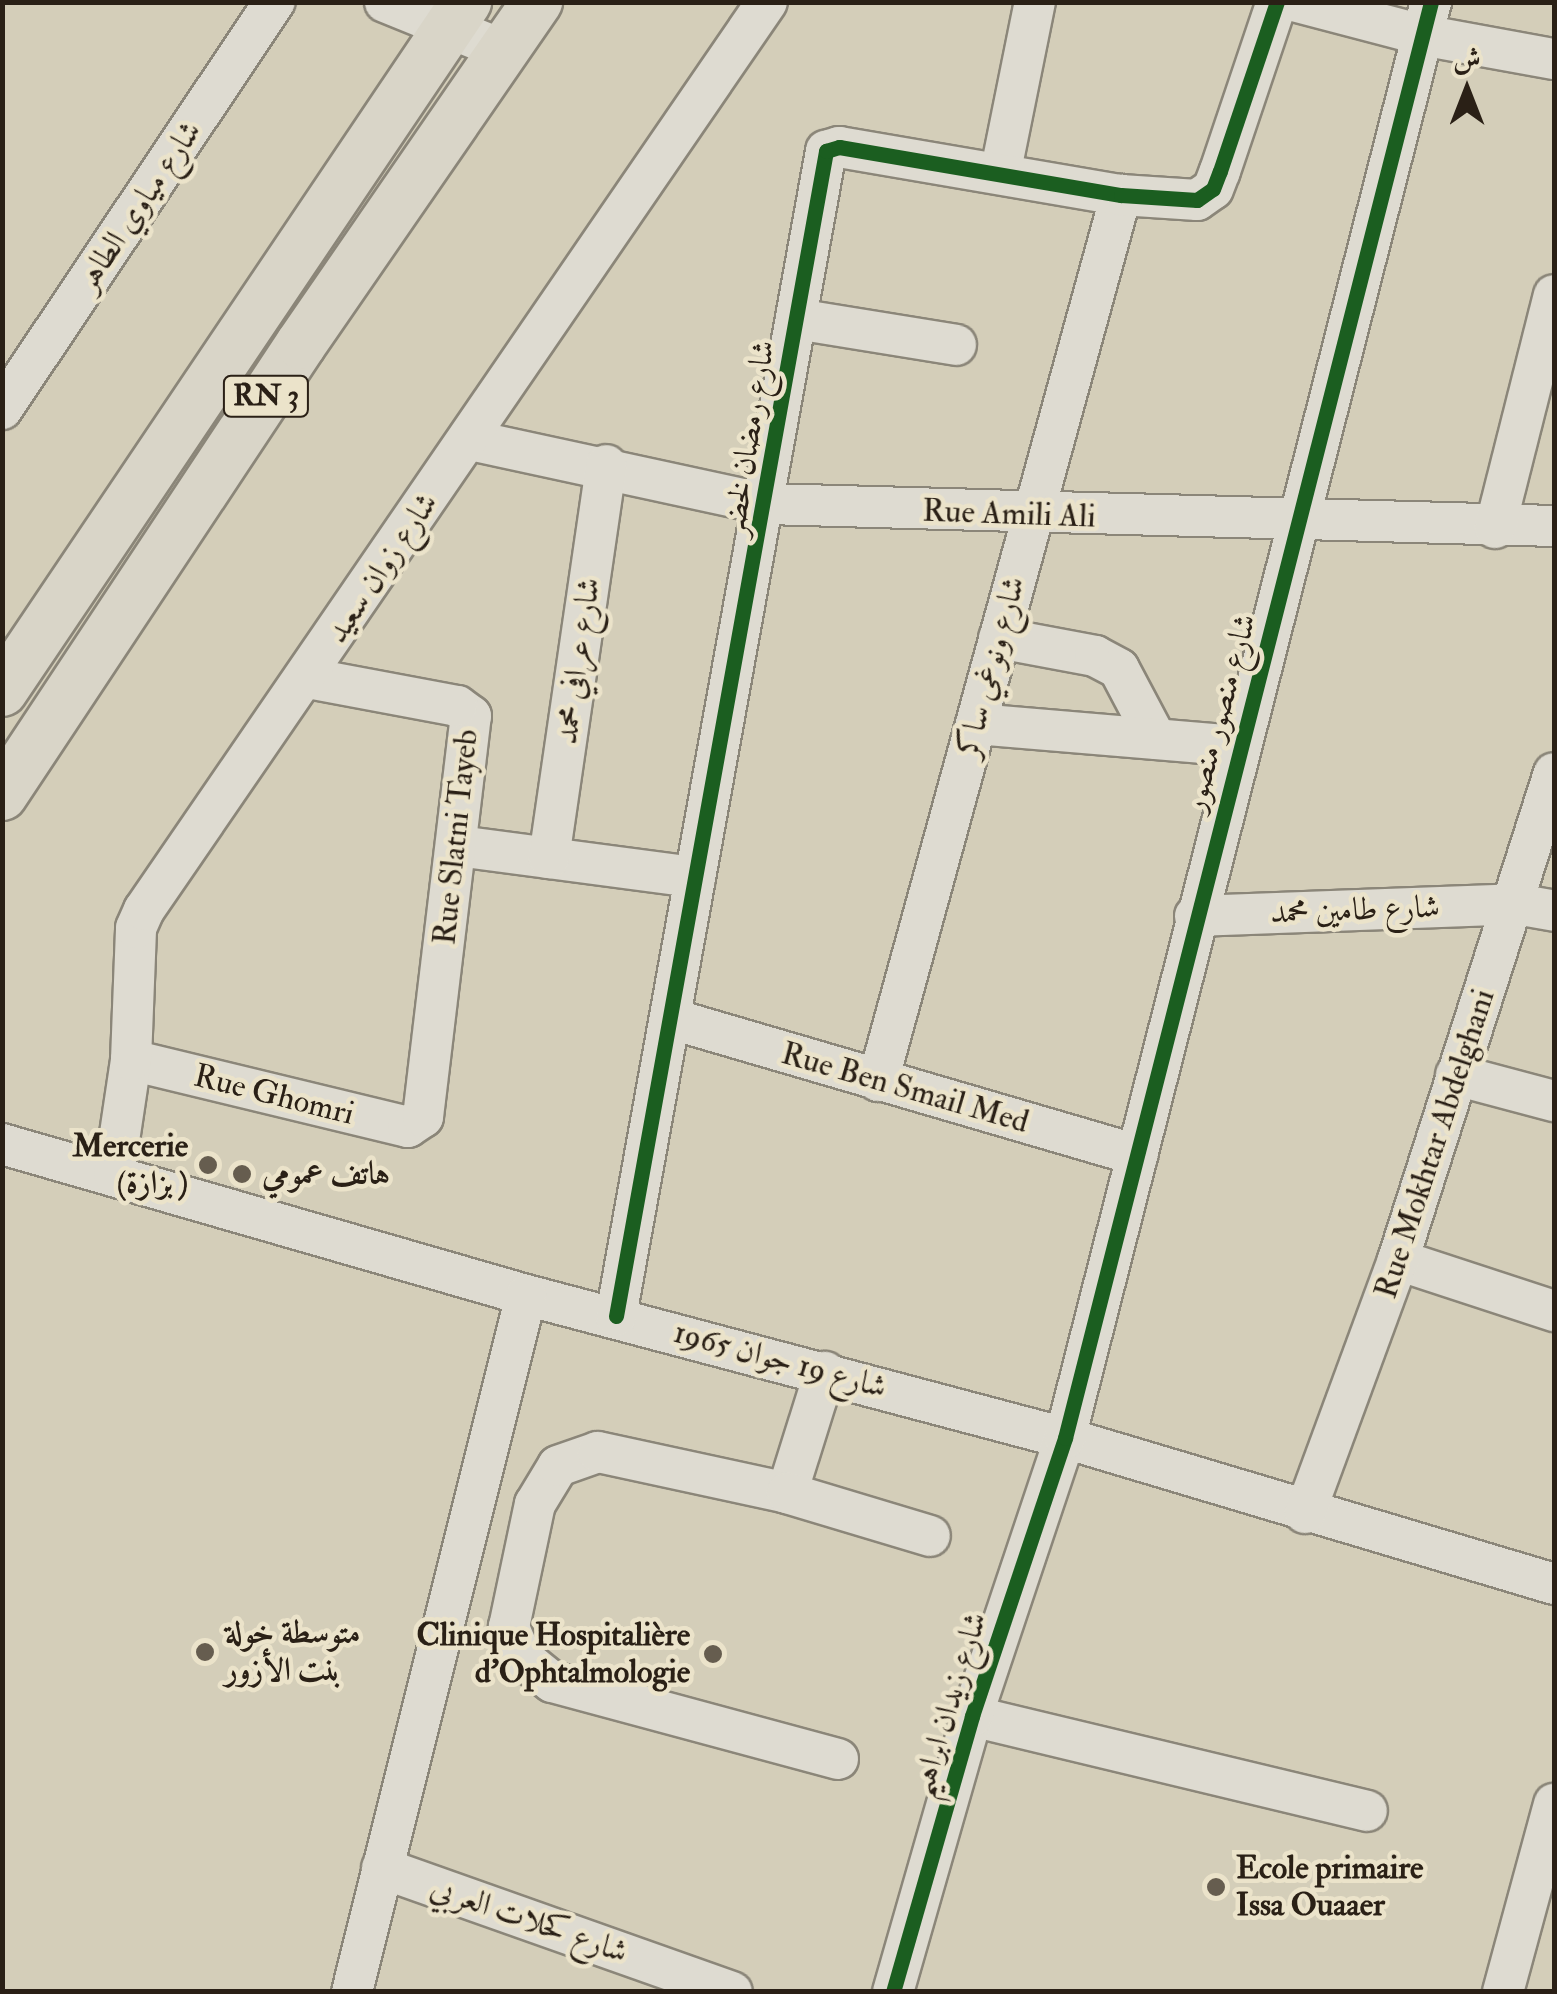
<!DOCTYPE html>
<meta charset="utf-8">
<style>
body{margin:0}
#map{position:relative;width:1557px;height:1994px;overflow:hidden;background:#d4ceb9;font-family:"IM FELL Double Pica",Amiri,serif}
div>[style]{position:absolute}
.roads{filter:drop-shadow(2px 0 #8b8679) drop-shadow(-2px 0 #8b8679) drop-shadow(0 2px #8b8679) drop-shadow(0 -2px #8b8679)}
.minor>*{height:40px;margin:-20px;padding:0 20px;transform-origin:20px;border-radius:20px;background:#dedbd1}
.major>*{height:50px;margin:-25px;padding:0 25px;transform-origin:25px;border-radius:25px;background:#d9d5c8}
.cycleway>*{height:15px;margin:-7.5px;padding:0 7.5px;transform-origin:7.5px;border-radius:7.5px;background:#1b5e20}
.dots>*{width:28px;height:28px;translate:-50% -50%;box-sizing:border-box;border:5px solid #ebe3ca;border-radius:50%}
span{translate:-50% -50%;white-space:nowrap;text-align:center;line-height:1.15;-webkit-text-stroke:9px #ebe3ca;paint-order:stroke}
.shield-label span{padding:2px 8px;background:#ebe3ca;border:2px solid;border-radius:8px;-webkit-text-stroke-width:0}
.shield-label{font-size:30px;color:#2a2016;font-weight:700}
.street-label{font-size:32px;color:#2a2016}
.poi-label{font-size:32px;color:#2a2016;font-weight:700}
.right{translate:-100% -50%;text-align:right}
.left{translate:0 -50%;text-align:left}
.frame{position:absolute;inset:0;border:5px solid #2a2016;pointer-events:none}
.north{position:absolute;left:1417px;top:40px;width:100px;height:100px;-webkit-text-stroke:8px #ebe3ca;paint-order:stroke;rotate:0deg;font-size:28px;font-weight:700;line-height:40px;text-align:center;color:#2a2016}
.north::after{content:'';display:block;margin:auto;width:35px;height:45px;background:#2a2016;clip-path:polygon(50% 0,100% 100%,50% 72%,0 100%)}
</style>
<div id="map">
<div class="roads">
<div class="minor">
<div style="left:385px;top:2px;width:125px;rotate:22.1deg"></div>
<div style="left:1297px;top:2px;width:134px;rotate:14.7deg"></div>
<div style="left:1427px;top:36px;width:129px;rotate:10.3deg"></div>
<div style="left:1001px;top:170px;width:171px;rotate:-78.6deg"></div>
<div style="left:796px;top:319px;width:162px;rotate:9.2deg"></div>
<div style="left:2px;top:409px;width:490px;rotate:-56.2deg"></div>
<div style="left:470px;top:440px;width:304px;rotate:12.2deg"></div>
<div style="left:767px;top:504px;width:787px;rotate:1.6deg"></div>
<div style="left:1495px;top:528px;width:240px;rotate:-75.8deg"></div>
<div style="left:999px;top:638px;width:98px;rotate:10.6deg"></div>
<div style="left:1095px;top:656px;width:27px;rotate:28deg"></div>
<div style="left:1119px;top:669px;width:79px;rotate:62.1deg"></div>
<div style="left:976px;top:724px;width:264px;rotate:4.8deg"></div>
<div style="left:458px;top:846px;width:239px;rotate:7.5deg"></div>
<div style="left:549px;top:858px;width:397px;rotate:-81.7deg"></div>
<div style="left:1195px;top:916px;width:321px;rotate:-2.1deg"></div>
<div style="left:1516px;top:904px;width:39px;rotate:10deg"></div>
<div style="left:672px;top:1019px;width:485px;rotate:16.3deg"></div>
<div style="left:131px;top:1060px;width:285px;rotate:13.6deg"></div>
<div style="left:408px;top:1127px;width:18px;rotate:-34deg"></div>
<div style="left:423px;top:1117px;width:404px;rotate:-83.2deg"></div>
<div style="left:471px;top:716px;width:17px;rotate:-144deg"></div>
<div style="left:457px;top:706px;width:153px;rotate:-169.4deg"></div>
<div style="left:1456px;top:1075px;width:101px;rotate:14.9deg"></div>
<div style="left:878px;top:1081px;width:919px;rotate:-74.66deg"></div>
<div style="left:2px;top:1144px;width:545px;rotate:16.08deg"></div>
<div style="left:526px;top:1295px;width:558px;rotate:14.86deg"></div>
<div style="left:1065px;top:1438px;width:510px;rotate:16.62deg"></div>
<div style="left:114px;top:1174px;width:115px;rotate:-81.5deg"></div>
<div style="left:131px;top:1060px;width:132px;rotate:-87.8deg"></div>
<div style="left:136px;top:928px;width:20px;rotate:-66deg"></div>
<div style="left:144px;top:910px;width:1101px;rotate:-55.55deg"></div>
<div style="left:1398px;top:1260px;width:164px;rotate:18.1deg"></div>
<div style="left:616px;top:1316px;width:1184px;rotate:-79.78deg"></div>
<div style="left:826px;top:151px;width:14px;rotate:-17deg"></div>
<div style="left:839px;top:147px;width:286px;rotate:9.7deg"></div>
<div style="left:1121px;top:195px;width:76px;rotate:3.8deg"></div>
<div style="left:1197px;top:200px;width:19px;rotate:-35deg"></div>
<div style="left:1213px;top:189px;width:19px;rotate:-69deg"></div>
<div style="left:1220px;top:171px;width:178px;rotate:-71.4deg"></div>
<div style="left:787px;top:1493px;width:127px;rotate:-72.6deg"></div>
<div style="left:1305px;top:1513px;width:270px;rotate:-69.8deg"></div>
<div style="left:1398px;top:1260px;width:511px;rotate:-72.24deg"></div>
<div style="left:972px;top:1716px;width:406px;rotate:13.5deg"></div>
<div style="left:838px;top:1759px;width:296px;rotate:-164.9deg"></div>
<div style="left:552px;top:1682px;width:38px;rotate:-141deg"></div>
<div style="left:522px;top:1658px;width:34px;rotate:-113deg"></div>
<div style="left:509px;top:1627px;width:126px;rotate:-78.1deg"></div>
<div style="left:535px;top:1504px;width:44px;rotate:-58.8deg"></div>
<div style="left:558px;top:1466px;width:42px;rotate:-19.3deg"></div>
<div style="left:598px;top:1452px;width:193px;rotate:12.2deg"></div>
<div style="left:787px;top:1493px;width:149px;rotate:16.7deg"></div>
<div style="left:382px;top:1868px;width:371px;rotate:19.5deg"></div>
<div style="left:352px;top:1992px;width:718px;rotate:-75.98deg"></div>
<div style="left:893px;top:1992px;width:287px;rotate:-74deg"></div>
<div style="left:972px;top:1716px;width:293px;rotate:-71.5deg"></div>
<div style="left:1065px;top:1438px;width:1482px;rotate:-75.7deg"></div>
<div style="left:1503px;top:1992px;width:195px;rotate:-74.8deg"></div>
</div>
<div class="major">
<div style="left:2px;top:691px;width:831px;rotate:-56.04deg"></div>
<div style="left:2px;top:795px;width:541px;rotate:-56.46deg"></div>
<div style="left:301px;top:344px;width:416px;rotate:-55.4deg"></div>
</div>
</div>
<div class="cycleway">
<div style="left:616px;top:1316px;width:1184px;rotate:-79.78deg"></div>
<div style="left:826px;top:151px;width:14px;rotate:-17deg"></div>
<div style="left:839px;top:147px;width:286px;rotate:9.7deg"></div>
<div style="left:1121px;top:195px;width:76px;rotate:3.8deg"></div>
<div style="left:1197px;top:200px;width:19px;rotate:-35deg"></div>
<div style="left:1213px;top:189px;width:19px;rotate:-69deg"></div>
<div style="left:1220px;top:171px;width:178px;rotate:-71.4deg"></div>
<div style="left:893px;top:1992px;width:287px;rotate:-74deg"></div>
<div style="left:972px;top:1716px;width:293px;rotate:-71.5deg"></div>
<div style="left:1065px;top:1438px;width:1482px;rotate:-75.7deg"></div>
</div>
<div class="dots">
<div style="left:208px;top:1165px;background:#665d4f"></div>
<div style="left:242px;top:1174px;background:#665d4f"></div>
<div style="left:205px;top:1652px;background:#665d4f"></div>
<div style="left:713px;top:1654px;background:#665d4f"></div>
<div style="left:1216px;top:1887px;background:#665d4f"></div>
</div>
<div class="shield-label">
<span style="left:266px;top:396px">RN 3</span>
</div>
<div class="street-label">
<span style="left:139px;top:206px;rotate:-56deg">شارع مياوي الطاهر</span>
<span style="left:749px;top:438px;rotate:-81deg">شارع رمضان لخضر</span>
<span style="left:1009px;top:514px;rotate:2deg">Rue Amili Ali</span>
<span style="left:382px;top:568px;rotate:-56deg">شارع زوان سعيد</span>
<span style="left:578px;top:661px;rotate:-82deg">شارع عرافي محمد</span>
<span style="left:991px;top:667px;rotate:-75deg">شارع ونوغي ساكر</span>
<span style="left:1220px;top:713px;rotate:-75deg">شارع منصور منصور</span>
<span style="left:456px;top:837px;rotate:-84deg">Rue Slatni Tayeb</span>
<span style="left:1355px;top:910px;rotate:-2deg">شارع طامين محمد</span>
<span style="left:905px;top:1088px;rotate:16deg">Rue Ben Smail Med</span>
<span style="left:274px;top:1095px;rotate:14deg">Rue Ghomri</span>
<span style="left:1435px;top:1144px;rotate:-72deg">Rue Mokhtar Abdelghani</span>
<span style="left:780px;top:1360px;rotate:15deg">شارع 19 جوان 1965</span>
<span style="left:949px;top:1705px;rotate:-73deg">شارع زيدان ابراهيم</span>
<span style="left:529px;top:1920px;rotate:19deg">شارع كحلات العربي</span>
</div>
<div class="poi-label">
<span class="right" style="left:188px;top:1165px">Mercerie<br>(بزازة )</span>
<span class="left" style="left:262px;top:1174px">هاتف عمومي</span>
<span class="left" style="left:225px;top:1652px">متوسطة خولة<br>بنت الأزور</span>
<span class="right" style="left:690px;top:1654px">Clinique Hospitalière<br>d'Ophtalmologie</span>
<span class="left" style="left:1236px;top:1887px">Ecole primaire<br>Issa Ouaaer</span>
</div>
<div class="frame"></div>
<div class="north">ش</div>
</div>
